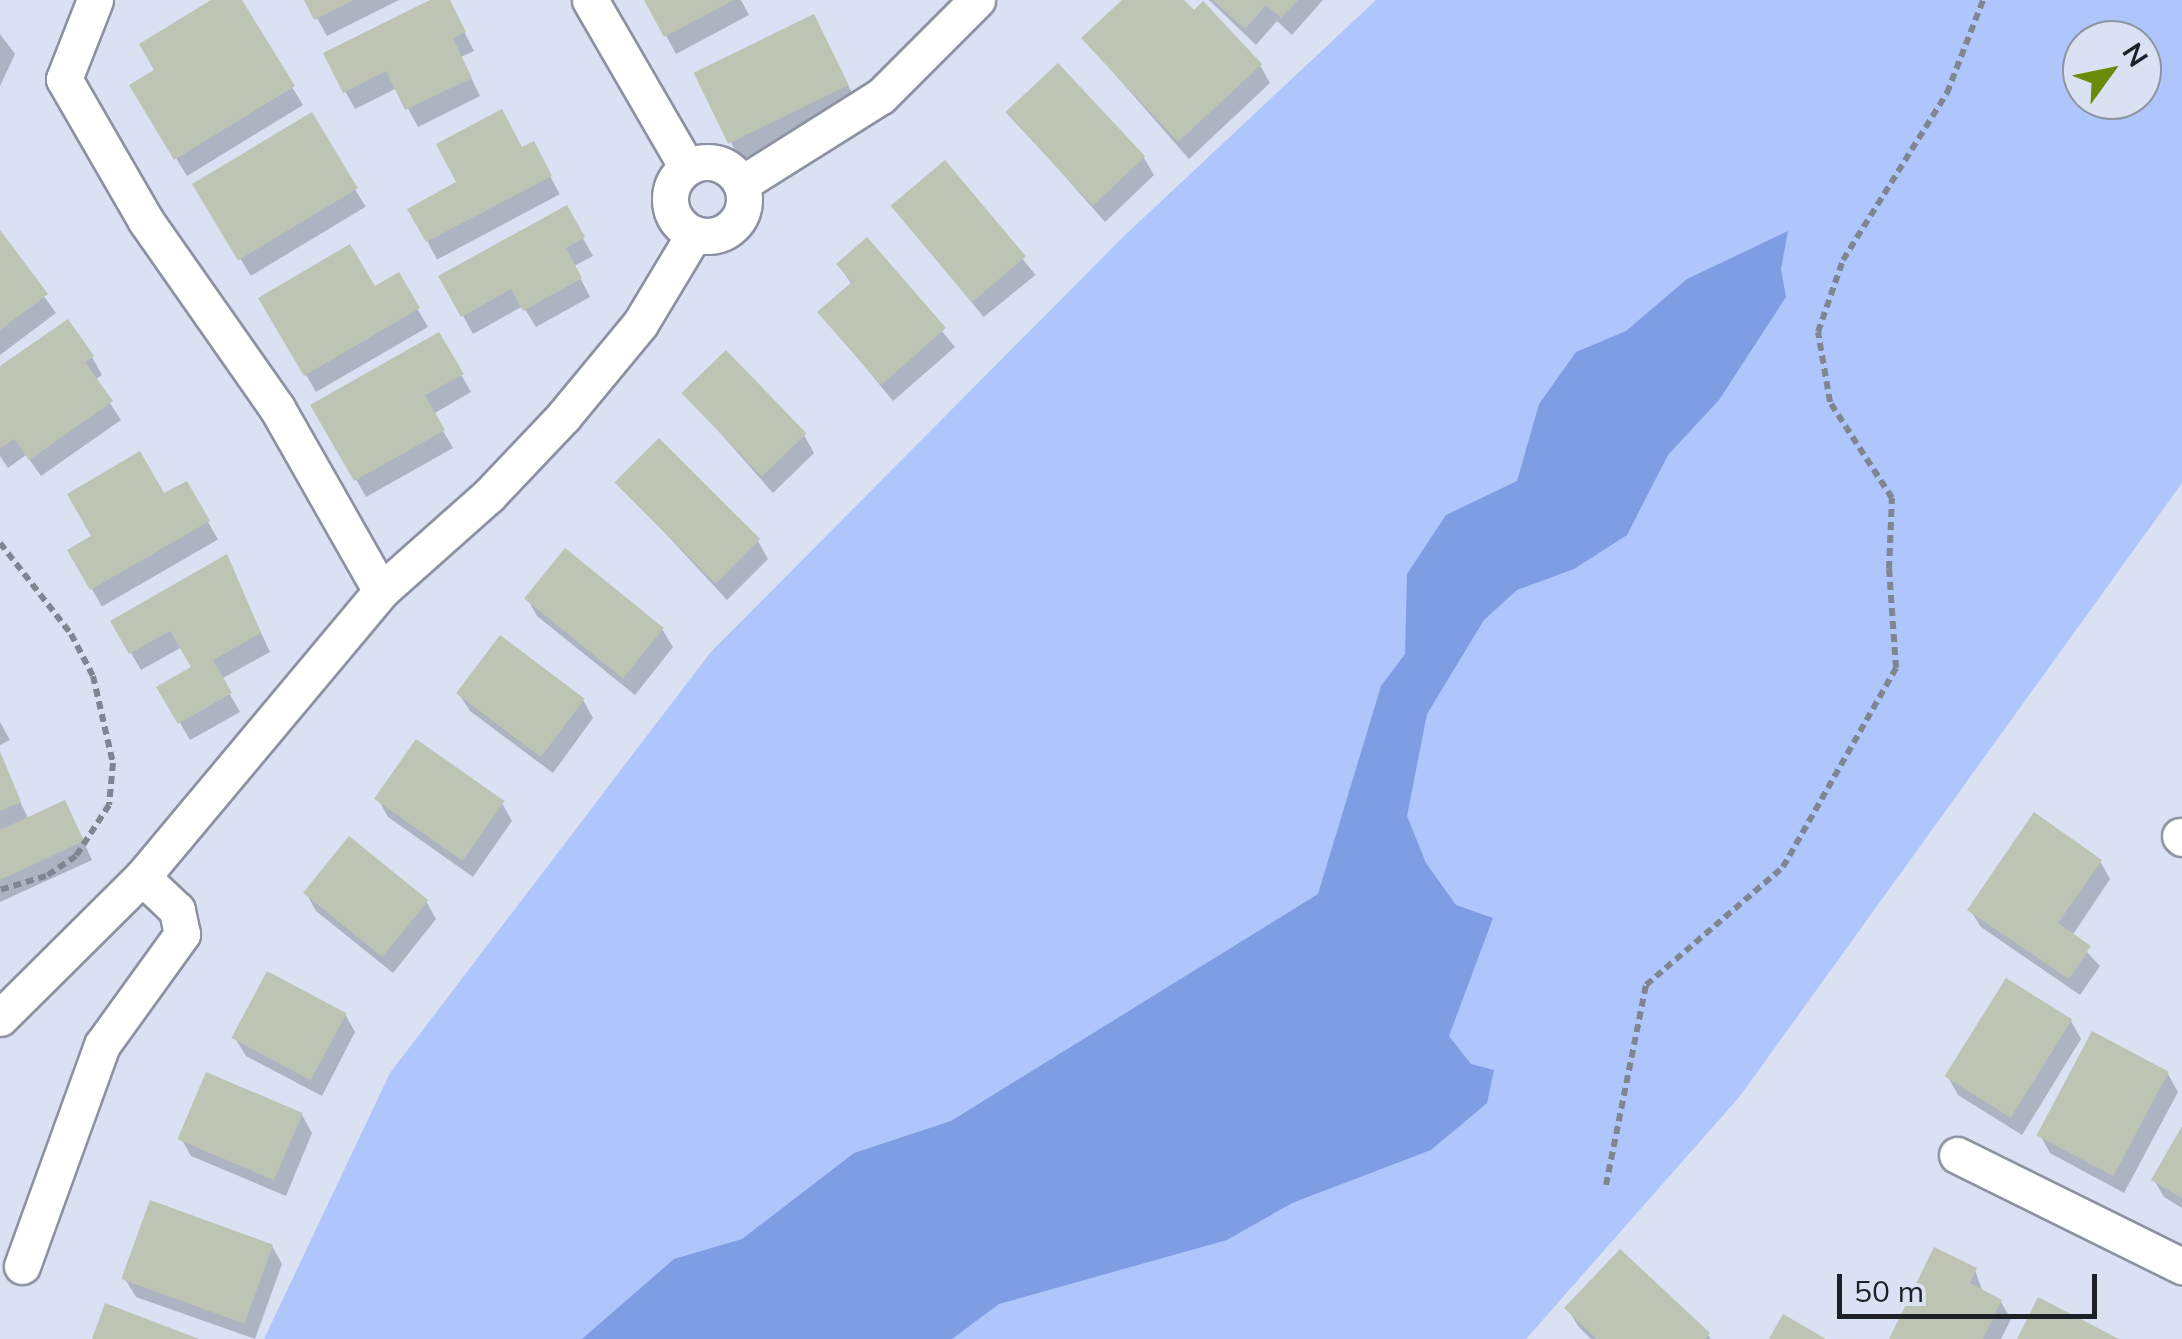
<!DOCTYPE html>
<style>
body{margin:0}
#map{position:relative;width:2182px;height:1339px;overflow:hidden;background:#d9e1f2;font-family:Mulish,sans-serif}
div>[style]{position:absolute}
.green>*{inset:0;background:#afc6fc}
.water>*{inset:0;background:#7f9de3}
.shadow>*{inset:0;background:#0003;transform-origin:0 0}
.building>*{inset:0;background:#bdc4b3;transform-origin:0 0}
.path>*{height:6px;margin-top:-3px;transform-origin:0;background:repeating-linear-gradient(90deg,#808592 0 8px,transparent 0 13px)}
.roads{filter:drop-shadow(2px 0 #8b92a2) drop-shadow(-2px 0 #8b92a2) drop-shadow(0 2px #8b92a2) drop-shadow(0 -2px #8b92a2)}
.street>*{height:35px;margin:-17.5px;padding:0 17.5px;transform-origin:17.5px;border-radius:17.5px;background:#fff}
.street>.ring{margin:-17.5px;padding:0;box-sizing:content-box;background:none;border:35px solid #fff;border-radius:50%}
span{translate:-50% -50%;white-space:nowrap;text-align:center;line-height:1.15;-webkit-text-stroke:9px #d9e1f2;paint-order:stroke}
.north{position:absolute;left:2062px;top:20px;width:100px;height:100px;box-sizing:border-box;background:#d9e1f2;border:2px solid #8e94a1;border-radius:50%;rotate:57deg;font-size:28px;font-weight:700;line-height:40px;text-align:center;color:#1e2027}
.north::after{content:'';display:block;margin:auto;width:35px;height:45px;background:#6a8a09;clip-path:polygon(50% 0,100% 100%,50% 72%,0 100%)}
.scale{position:absolute;left:1837px;top:1274px;width:260px;height:45px;box-sizing:border-box;border:5px solid #1e2027;border-top:0;padding-left:12px;font-size:30px;line-height:35px;white-space:nowrap;color:#1e2027;-webkit-text-stroke:8px #d9e1f2;paint-order:stroke}
</style>
<div id="map">
<div class="green">
<div style="clip-path:polygon(evenodd,1376px 0,2182px 0,2182px 483px,1740px 1096px,1526px 1339px,264px 1339px,390px 1073px,710px 653px,1124px 236px,1376px 0,2082px 40px,2142px 40px,2142px 100px,2082px 100px,2082px 40px)"></div>
</div>
<div class="water">
<div style="clip-path:polygon(1788px 231px,1781px 269px,1786px 297px,1719px 400px,1668px 455px,1627px 535px,1574px 569px,1517px 590px,1484px 620px,1427px 714px,1407px 816px,1426px 863px,1456px 905px,1493px 918px,1449px 1036px,1471px 1064px,1494px 1070px,1487px 1103px,1431px 1150px,1292px 1203px,1227px 1240px,999px 1304px,952px 1339px,582px 1339px,674px 1259px,742px 1239px,854px 1153px,951px 1121px,1318px 894px,1381px 686px,1405px 654px,1407px 574px,1446px 515px,1517px 481px,1539px 404px,1576px 352px,1626px 331px,1687px 279px)"></div>
</div>
<div class="shadow">
<div style="clip-path:polygon(216px 0,239px 0,303px 105px,187px 176px,132px 86px,157px 71px)"></div>
<div style="clip-path:polygon(307px 0,399px 0,327px 36px)"></div>
<div style="clip-path:polygon(436px 0,448px 0,474px 51px,461px 57px,480px 96px,418px 127px,397px 88px,355px 109px,345px 91px)"></div>
<div style="clip-path:polygon(647px 0,741px 0,749px 15px,676px 54px)"></div>
<div style="clip-path:polygon(1125px 0,1181px 0,1260px 65px,1270px 83px,1189px 159px,1084px 39px)"></div>
<div style="clip-path:polygon(1209px 0,1323px 0,1292px 35px,1277px 21px,1256px 45px)"></div>
<div style="clip-path:polygon(0 34px,15px 54px,0 86px)"></div>
<div style="clip-path:polygon(823px 35px,857px 103px,741px 160px,731px 143px)"></div>
<div style="clip-path:polygon(1009px 113px,1144px 158px,1154px 175px,1105px 222px)"></div>
<div style="left:311px;top:116px;width:106px;height:134px;rotate:59deg"></div>
<div style="left:533px;top:144px;width:57px;height:139px;rotate:62deg"></div>
<div style="left:945px;top:163px;width:144px;height:67px;rotate:51deg"></div>
<div style="clip-path:polygon(566px 208px,593px 256px,574px 266px,590px 297px,536px 327px,523px 306px,473px 334px,441px 276px)"></div>
<div style="clip-path:polygon(0 235px,56px 313px,0 355px)"></div>
<div style="clip-path:polygon(867px 240px,955px 347px,893px 401px,820px 312px,852px 285px,839px 265px)"></div>
<div style="clip-path:polygon(398px 276px,428px 327px,316px 392px,261px 298px,374px 289px)"></div>
<div style="clip-path:polygon(438px 335px,471px 392px,433px 414px,453px 448px,366px 497px,314px 406px)"></div>
<div style="clip-path:polygon(92px 357px,102px 375px,95px 380px,121px 420px,41px 476px,26px 455px,8px 468px,0 456px,0 370px)"></div>
<div style="clip-path:polygon(685px 393px,804px 435px,814px 453px,773px 493px)"></div>
<div style="clip-path:polygon(618px 482px,758px 541px,768px 559px,727px 600px)"></div>
<div style="left:186px;top:484px;width:64px;height:134px;rotate:60deg"></div>
<div style="clip-path:polygon(226px 557px,270px 652px,221px 679px,240px 712px,190px 740px,160px 688px,194px 668px,182px 647px,141px 670px,113px 622px)"></div>
<div style="clip-path:polygon(527px 598px,662px 629px,673px 647px,635px 695px,537px 616px)"></div>
<div style="clip-path:polygon(459px 694px,583px 700px,593px 718px,553px 773px,470px 711px)"></div>
<div style="clip-path:polygon(0 722px,10px 740px,0 745px)"></div>
<div style="clip-path:polygon(0 760px,29px 820px,74px 821px,92px 860px,0 902px)"></div>
<div style="clip-path:polygon(378px 799px,502px 803px,512px 821px,473px 877px,388px 817px)"></div>
<div style="clip-path:polygon(2100px 861px,2110px 879px,2072px 936px,2100px 966px,2080px 995px,1981px 927px,1970px 910px)"></div>
<div style="clip-path:polygon(306px 893px,426px 901px,436px 919px,393px 973px,316px 911px)"></div>
<div style="clip-path:polygon(345px 1014px,355px 1032px,322px 1096px,246px 1056px,235px 1038px)"></div>
<div style="clip-path:polygon(2071px 1021px,2081px 1039px,2022px 1135px,1958px 1095px,1948px 1077px)"></div>
<div style="clip-path:polygon(2168px 1074px,2178px 1092px,2124px 1193px,2050px 1153px,2040px 1135px)"></div>
<div style="clip-path:polygon(302px 1115px,312px 1133px,286px 1196px,191px 1156px,181px 1138px)"></div>
<div style="clip-path:polygon(2182px 1131px,2182px 1208px,2164px 1197px,2154px 1180px)"></div>
<div style="clip-path:polygon(272px 1246px,282px 1264px,255px 1339px,136px 1297px,125px 1279px)"></div>
<div style="clip-path:polygon(1620px 1252px,1708px 1335px,1711px 1339px,1591px 1339px,1578px 1326px,1568px 1309px)"></div>
<div style="clip-path:polygon(1975px 1270px,1983px 1293px,2001px 1302px,2011px 1319px,2001px 1339px,1892px 1339px)"></div>
</div>
<div class="building">
<div style="clip-path:polygon(211px 0,242px 0,295px 86px,174px 160px,129px 85px,154px 70px,139px 44px)"></div>
<div style="clip-path:polygon(304px 0,354px 0,314px 20px)"></div>
<div style="clip-path:polygon(430px 0,450px 0,466px 32px,453px 38px,472px 78px,405px 110px,386px 71px,343px 93px,323px 53px)"></div>
<div style="clip-path:polygon(644px 0,734px 0,664px 37px)"></div>
<div style="clip-path:polygon(1122px 0,1184px 0,1194px 10px,1203px 1px,1262px 64px,1178px 142px,1081px 38px)"></div>
<div style="clip-path:polygon(1213px 0,1298px 0,1281px 18px,1266px 5px,1245px 29px)"></div>
<div style="left:814px;top:14px;width:79px;height:134px;rotate:64deg"></div>
<div style="left:1058px;top:63px;width:128px;height:72px;rotate:47deg"></div>
<div style="clip-path:polygon(502px 109px,522px 147px,534px 141px,552px 176px,426px 242px,407px 209px,456px 182px,436px 144px)"></div>
<div style="left:312px;top:112px;width:89px;height:140px;rotate:59deg"></div>
<div style="left:945px;top:160px;width:126px;height:71px;rotate:50deg"></div>
<div style="clip-path:polygon(567px 205px,585px 237px,566px 248px,582px 278px,523px 311px,511px 289px,461px 317px,438px 276px)"></div>
<div style="clip-path:polygon(0 230px,48px 294px,0 330px)"></div>
<div style="clip-path:polygon(867px 237px,946px 328px,881px 385px,817px 312px,852px 282px,836px 264px)"></div>
<div style="clip-path:polygon(350px 244px,375px 286px,399px 272px,420px 308px,304px 376px,258px 298px)"></div>
<div style="clip-path:polygon(68px 319px,94px 356px,85px 362px,113px 401px,29px 460px,14px 439px,0 449px,0 366px)"></div>
<div style="clip-path:polygon(439px 332px,464px 374px,425px 395px,445px 430px,354px 481px,310px 405px)"></div>
<div style="left:726px;top:350px;width:116px;height:62px;rotate:46deg"></div>
<div style="left:659px;top:438px;width:143px;height:63px;rotate:45deg"></div>
<div style="clip-path:polygon(140px 451px,164px 493px,187px 481px,210px 521px,90px 590px,67px 550px,91px 536px,67px 494px)"></div>
<div style="left:565px;top:548px;width:127px;height:65px;rotate:39deg"></div>
<div style="clip-path:polygon(227px 554px,261px 633px,213px 660px,232px 693px,178px 724px,156px 687px,191px 667px,170px 631px,129px 654px,110px 621px)"></div>
<div style="left:500px;top:635px;width:106px;height:73px;rotate:37deg"></div>
<div style="left:416px;top:739px;width:108px;height:73px;rotate:35deg"></div>
<div style="clip-path:polygon(0 751px,21px 802px,0 811px)"></div>
<div style="clip-path:polygon(65px 800px,84px 841px,0 880px,0 830px)"></div>
<div style="clip-path:polygon(2034px 812px,2102px 860px,2058px 923px,2091px 946px,2069px 979px,1967px 910px)"></div>
<div style="left:349px;top:836px;width:102px;height:73px;rotate:39deg"></div>
<div style="left:267px;top:971px;width:90px;height:76px;rotate:28deg"></div>
<div style="left:2006px;top:978px;width:78px;height:116px;rotate:32deg"></div>
<div style="left:2092px;top:1031px;width:87px;height:118px;rotate:28deg"></div>
<div style="left:206px;top:1072px;width:105px;height:73px;rotate:23deg"></div>
<div style="clip-path:polygon(2182px 1126px,2182px 1198px,2151px 1180px)"></div>
<div style="left:150px;top:1200px;width:131px;height:84px;rotate:20deg"></div>
<div style="clip-path:polygon(1934px 1247px,1977px 1268px,1970px 1283px,2002px 1300px,1983px 1339px,1889px 1339px)"></div>
<div style="clip-path:polygon(1620px 1249px,1710px 1333px,1705px 1339px,1597px 1339px,1564px 1308px)"></div>
<div style="clip-path:polygon(2038px 1297px,2119px 1339px,2017px 1339px)"></div>
<div style="clip-path:polygon(105px 1303px,199px 1339px,92px 1339px)"></div>
<div style="clip-path:polygon(1783px 1314px,1826px 1339px,1769px 1339px)"></div>
</div>
<div class="path">
<div style="left:0;top:543px;width:115px;rotate:52deg"></div>
<div style="left:71px;top:634px;width:47px;rotate:62.4deg"></div>
<div style="left:93px;top:676px;width:89px;rotate:77.1deg"></div>
<div style="left:113px;top:763px;width:42px;rotate:95.4deg"></div>
<div style="left:109px;top:805px;width:61px;rotate:122.9deg"></div>
<div style="left:76px;top:856px;width:36px;rotate:146deg"></div>
<div style="left:46px;top:876px;width:48px;rotate:163.1deg"></div>
<div style="left:1606px;top:1185px;width:204px;rotate:-78.7deg"></div>
<div style="left:1646px;top:985px;width:181px;rotate:-40.7deg"></div>
<div style="left:1783px;top:867px;width:229px;rotate:-60.4deg"></div>
<div style="left:1896px;top:668px;width:99px;rotate:-94deg"></div>
<div style="left:1889px;top:569px;width:71px;rotate:-87.6deg"></div>
<div style="left:1892px;top:498px;width:114px;rotate:-122.9deg"></div>
<div style="left:1830px;top:402px;width:71px;rotate:-99.7deg"></div>
<div style="left:1818px;top:332px;width:76px;rotate:-70.9deg"></div>
<div style="left:1843px;top:260px;width:197px;rotate:-58.1deg"></div>
<div style="left:1947px;top:93px;width:100px;rotate:-68.8deg"></div>
</div>
<div class="roads">
<div class="street">
<div style="left:95px;top:0;width:85px;rotate:111.4deg"></div>
<div style="left:64px;top:79px;width:164px;rotate:60deg"></div>
<div style="left:146px;top:221px;width:228px;rotate:55deg"></div>
<div style="left:277px;top:408px;width:210px;rotate:60.4deg"></div>
<div style="left:590px;top:0;width:193px;rotate:59.9deg"></div>
<div class="ring" style="left:670px;top:162px;width:39px;height:39px"></div>
<div style="left:741px;top:184px;width:165px;rotate:-32.2deg"></div>
<div style="left:881px;top:96px;width:136px;rotate:-45deg"></div>
<div style="left:2180px;top:836px;width:3px;rotate:45deg"></div>
<div style="left:0;top:1018px;width:200px;rotate:-44.8deg"></div>
<div style="left:142px;top:877px;width:373px;rotate:-50.1deg"></div>
<div style="left:381px;top:591px;width:144px;rotate:-41.6deg"></div>
<div style="left:489px;top:495px;width:108px;rotate:-46.5deg"></div>
<div style="left:563px;top:417px;width:121px;rotate:-50.4deg"></div>
<div style="left:640px;top:324px;width:105px;rotate:-59deg"></div>
<div style="left:1957px;top:1155px;width:251px;rotate:26.3deg"></div>
<div style="left:22px;top:1266px;width:235px;rotate:-70.1deg"></div>
<div style="left:102px;top:1045px;width:137px;rotate:-54.2deg"></div>
<div style="left:182px;top:934px;width:25px;rotate:-102deg"></div>
<div style="left:177px;top:910px;width:48px;rotate:-136.7deg"></div>
</div>
</div>
<div class="north">N</div>
<div class="scale">50 m</div>
</div>
